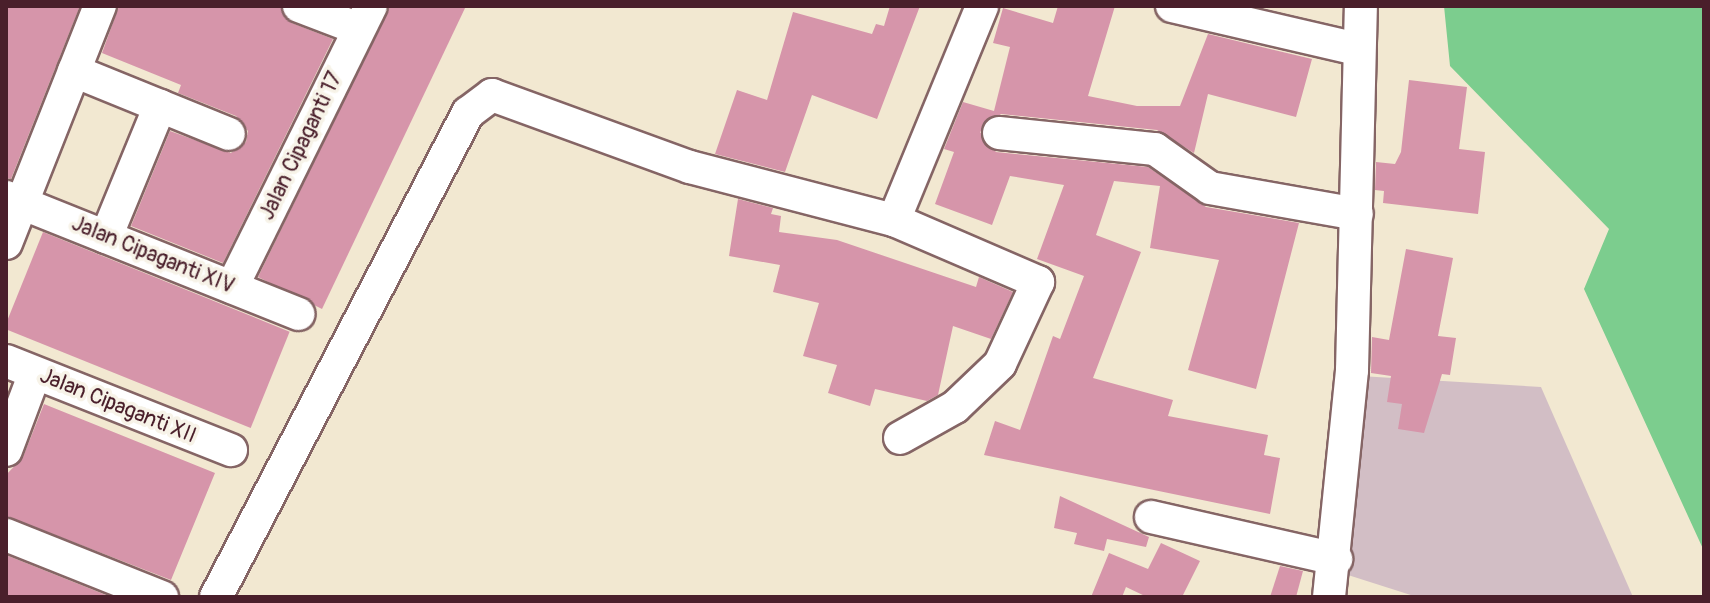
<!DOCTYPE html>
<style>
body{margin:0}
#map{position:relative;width:1710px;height:603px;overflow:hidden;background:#f2e8d1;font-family:Pangolin,sans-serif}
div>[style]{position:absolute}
.industrial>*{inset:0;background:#d2bec5}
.green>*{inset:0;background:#7ccd8e}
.building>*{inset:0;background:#d695aa;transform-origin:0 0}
.roads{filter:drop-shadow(2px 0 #856565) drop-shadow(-2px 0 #856565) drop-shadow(0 2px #856565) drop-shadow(0 -2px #856565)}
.minor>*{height:32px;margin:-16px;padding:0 16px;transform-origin:16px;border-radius:16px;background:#fff}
span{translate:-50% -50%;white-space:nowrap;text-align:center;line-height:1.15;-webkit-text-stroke:7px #f7f3e8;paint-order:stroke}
.street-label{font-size:22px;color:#4a1f2b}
.frame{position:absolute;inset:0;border:8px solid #4a1f2b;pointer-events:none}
</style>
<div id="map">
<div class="industrial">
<div style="clip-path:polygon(1360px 376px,1541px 387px,1633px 597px,1417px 597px,1348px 575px)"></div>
</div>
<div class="green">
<div style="clip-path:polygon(1444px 6px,1704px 6px,1704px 551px,1584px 289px,1609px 229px,1450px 66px)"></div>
</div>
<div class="building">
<div style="clip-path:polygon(6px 6px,80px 6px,11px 179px,6px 178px)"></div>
<div style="clip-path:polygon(119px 6px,280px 6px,292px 23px,333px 39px,223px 263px,131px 226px,170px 131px,231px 153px,246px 142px,248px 131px,236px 116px,178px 93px,181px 85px,102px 53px)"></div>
<div style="clip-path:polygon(390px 6px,466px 6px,322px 309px,258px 277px)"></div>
<div style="clip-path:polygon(890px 6px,920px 6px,877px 119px,812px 95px,785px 172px,715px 154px,737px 90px,767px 100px,793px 12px,872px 34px,876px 24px,884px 26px)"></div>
<div style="clip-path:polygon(1058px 6px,1115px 6px,1088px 96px,1137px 106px,1180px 106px,1208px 34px,1312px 59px,1296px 117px,1208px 94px,1194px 153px,1157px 130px,1001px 114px,980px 132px,996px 152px,1148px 167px,1206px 207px,1299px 223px,1256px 389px,1188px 370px,1219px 260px,1150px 248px,1160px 186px,1114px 181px,1096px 235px,1141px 252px,1093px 378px,1173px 400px,1168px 416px,1268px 435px,1264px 455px,1280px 458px,1270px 514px,984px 455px,995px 421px,1020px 430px,1053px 336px,1060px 339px,1084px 276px,1037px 259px,1064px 185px,1010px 176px,992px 225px,935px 204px,954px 152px,944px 149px,963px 102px,994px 111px,1010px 47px,993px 43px,1003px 8px,1053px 23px)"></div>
<div style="clip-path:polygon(1409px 80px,1467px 87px,1459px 149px,1485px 152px,1478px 214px,1383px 203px,1384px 191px,1375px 190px,1376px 162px,1395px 164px,1401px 152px)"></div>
<div style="clip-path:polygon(738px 199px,773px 208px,771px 214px,781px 216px,779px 232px,837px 240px,976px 287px,979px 277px,1013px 292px,991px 339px,953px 326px,938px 395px,927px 401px,875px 389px,870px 406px,828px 393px,837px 365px,803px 356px,819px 303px,773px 292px,780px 265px,729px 256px)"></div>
<div style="left:43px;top:232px;width:266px;height:104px;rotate:22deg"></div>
<div style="clip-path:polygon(1406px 249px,1453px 258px,1438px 336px,1456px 338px,1450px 375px,1442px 374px,1424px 433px,1398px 429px,1402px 404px,1387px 402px,1391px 376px,1371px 373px,1372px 337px,1389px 340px)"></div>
<div style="clip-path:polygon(44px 404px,215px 473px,171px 580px,6px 516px,6px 475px,23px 457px)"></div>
<div style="clip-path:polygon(1060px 496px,1149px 537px,1146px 547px,1107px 539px,1104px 551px,1074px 544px,1077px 533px,1054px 528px)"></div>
<div style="clip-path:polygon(1161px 543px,1200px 561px,1182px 597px,1147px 597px,1126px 587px,1122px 597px,1091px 597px,1109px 553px,1148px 569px)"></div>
<div style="clip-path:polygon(6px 555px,111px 597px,6px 597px)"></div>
<div style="clip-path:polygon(1280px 566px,1303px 571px,1296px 597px,1270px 597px)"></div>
</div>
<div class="roads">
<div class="minor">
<div style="left:299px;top:6px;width:64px;rotate:21deg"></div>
<div style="left:1172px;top:6px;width:190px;rotate:13.1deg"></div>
<div style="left:74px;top:71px;width:167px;rotate:22.1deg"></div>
<div style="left:999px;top:133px;width:157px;rotate:5.9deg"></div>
<div style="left:1155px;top:149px;width:67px;rotate:35.3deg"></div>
<div style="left:1210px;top:188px;width:149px;rotate:10deg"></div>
<div style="left:6px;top:197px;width:315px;rotate:21.8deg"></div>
<div style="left:894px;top:220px;width:231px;rotate:-67.6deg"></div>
<div style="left:106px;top:237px;width:142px;rotate:-67.6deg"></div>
<div style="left:6px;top:243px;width:255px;rotate:-68.4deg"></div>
<div style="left:232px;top:287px;width:313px;rotate:-63.7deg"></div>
<div style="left:6px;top:361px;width:242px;rotate:21.6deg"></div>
<div style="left:6px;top:450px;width:82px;rotate:-69.4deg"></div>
<div style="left:1151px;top:517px;width:190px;rotate:12.8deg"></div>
<div style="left:6px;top:535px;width:168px;rotate:21.7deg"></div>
<div style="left:216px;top:597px;width:546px;rotate:-62.5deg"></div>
<div style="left:468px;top:113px;width:30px;rotate:-37deg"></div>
<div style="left:492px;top:95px;width:211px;rotate:20deg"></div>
<div style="left:690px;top:167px;width:211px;rotate:14.6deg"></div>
<div style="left:894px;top:220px;width:157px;rotate:23.3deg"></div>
<div style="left:1038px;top:282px;width:90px;rotate:114.9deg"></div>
<div style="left:1000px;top:364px;width:62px;rotate:136.3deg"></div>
<div style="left:955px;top:407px;width:63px;rotate:150.6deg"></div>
<div style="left:1329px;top:597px;width:228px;rotate:-84.2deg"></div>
<div style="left:1352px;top:370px;width:364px;rotate:-88.6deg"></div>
</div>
</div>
<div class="street-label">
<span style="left:301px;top:146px;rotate:-64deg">Jalan Cipaganti 17</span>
<span style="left:153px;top:255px;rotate:22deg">Jalan Cipaganti XIV</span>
<span style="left:118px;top:406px;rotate:22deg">Jalan Cipaganti XII</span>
</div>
<div class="frame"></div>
</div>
